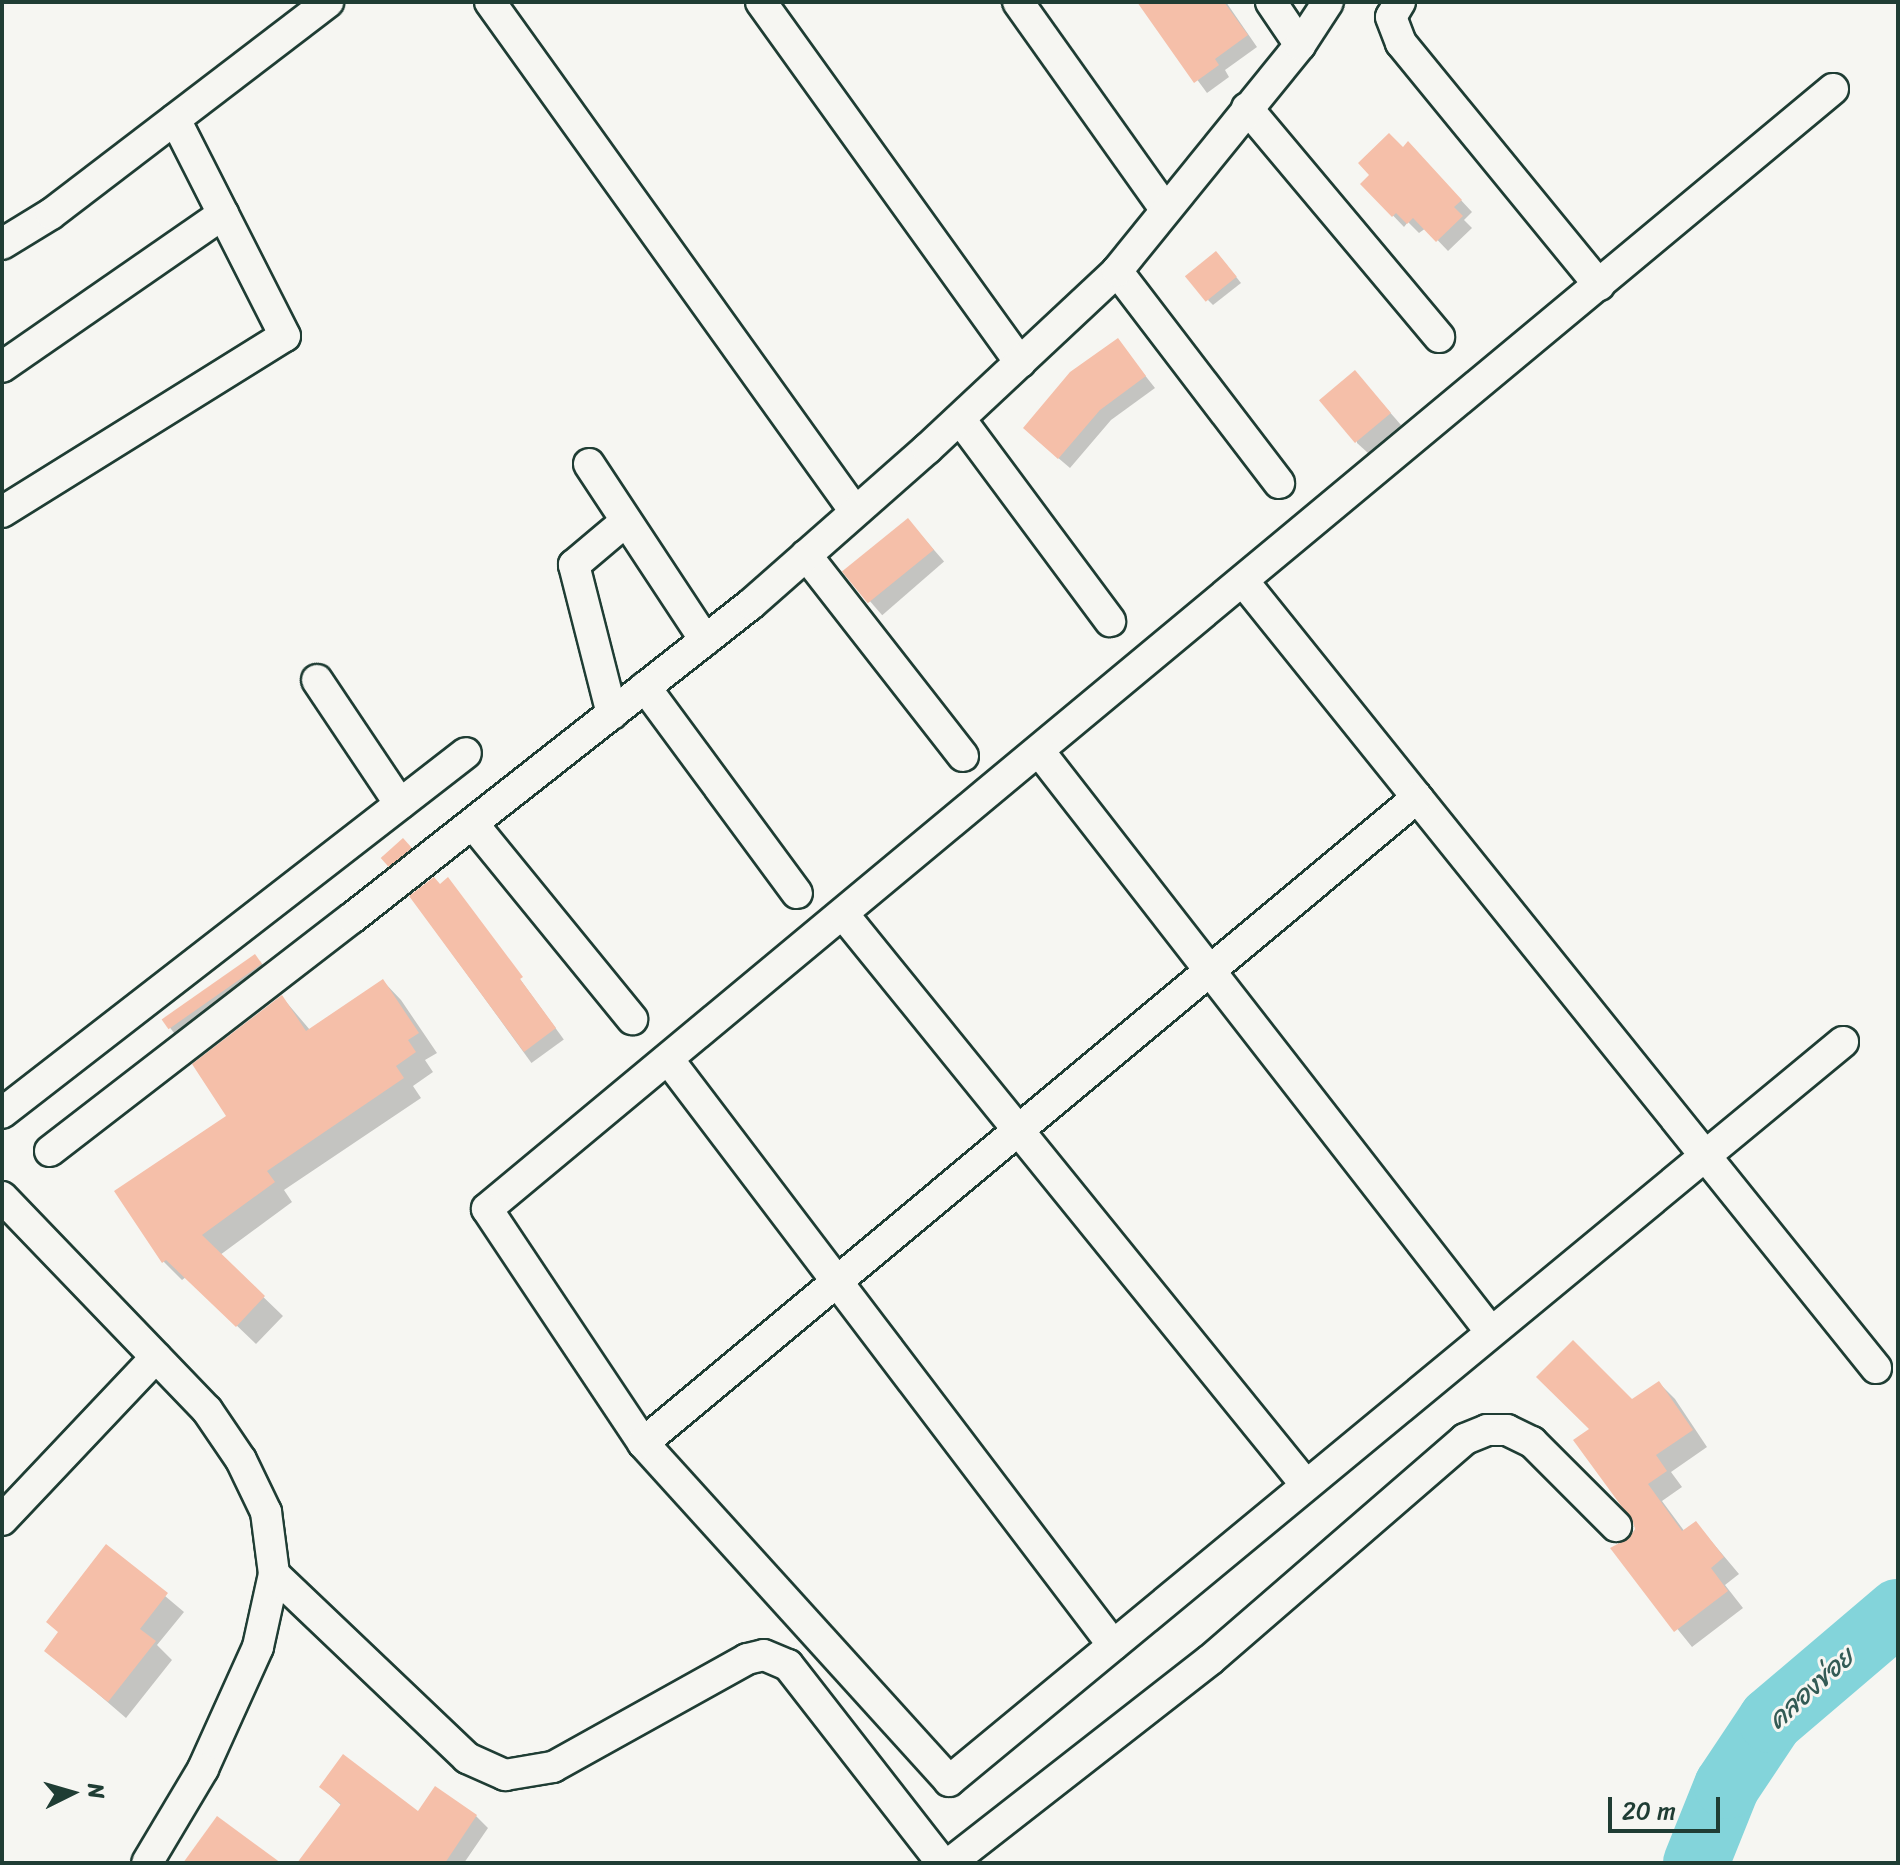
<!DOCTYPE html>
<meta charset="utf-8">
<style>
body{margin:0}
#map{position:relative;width:1900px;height:1865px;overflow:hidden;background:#f6f6f2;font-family:Sriracha,"Playpen Sans Thai",sans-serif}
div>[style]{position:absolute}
.shadow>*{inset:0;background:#0003;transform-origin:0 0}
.river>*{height:66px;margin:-33px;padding:0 33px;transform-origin:33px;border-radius:33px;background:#83d4da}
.building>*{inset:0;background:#f5bfa9;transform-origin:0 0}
.roads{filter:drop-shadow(2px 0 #1f3d34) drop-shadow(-2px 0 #1f3d34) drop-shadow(0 2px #1f3d34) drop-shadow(0 -2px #1f3d34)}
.street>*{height:30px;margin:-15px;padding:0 15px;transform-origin:15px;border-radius:15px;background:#f6f6f2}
span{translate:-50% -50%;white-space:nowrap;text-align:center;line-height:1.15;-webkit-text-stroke:6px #f6f6f2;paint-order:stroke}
.water-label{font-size:26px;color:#335b55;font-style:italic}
.frame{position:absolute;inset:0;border:4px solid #1f3d34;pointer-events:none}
.north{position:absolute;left:32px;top:1753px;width:80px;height:80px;-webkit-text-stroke:6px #f6f6f2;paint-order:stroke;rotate:85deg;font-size:22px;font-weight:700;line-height:32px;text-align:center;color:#1f3d34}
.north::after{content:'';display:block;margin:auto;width:28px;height:36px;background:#1f3d34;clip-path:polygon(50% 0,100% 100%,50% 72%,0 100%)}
.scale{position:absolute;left:1608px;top:1797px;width:112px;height:36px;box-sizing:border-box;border:4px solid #1f3d34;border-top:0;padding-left:10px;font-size:24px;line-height:28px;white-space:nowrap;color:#1f3d34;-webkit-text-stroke:6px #f6f6f2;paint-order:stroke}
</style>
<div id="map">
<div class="shadow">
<div style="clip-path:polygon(1140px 2px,1226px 2px,1257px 47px,1225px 70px,1229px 77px,1207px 93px)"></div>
<div style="clip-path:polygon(1403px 150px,1419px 155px,1472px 212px,1464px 220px,1472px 228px,1448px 251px,1426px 228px,1419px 233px,1408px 222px,1404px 227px,1363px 184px)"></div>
<div style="clip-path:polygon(1221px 258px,1241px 283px,1213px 305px,1208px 300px)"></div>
<div style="clip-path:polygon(1117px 340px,1155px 388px,1111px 420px,1070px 468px,1036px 439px)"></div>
<div style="clip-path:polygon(1355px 372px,1401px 425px,1368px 453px,1357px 443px)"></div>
<div style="left:908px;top:520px;width:55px;height:82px;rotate:49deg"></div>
<div style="clip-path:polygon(408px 845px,415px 854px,394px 871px,382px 857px)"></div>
<div style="left:448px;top:880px;width:197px;height:40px;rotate:54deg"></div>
<div style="clip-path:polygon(260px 961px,266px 970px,179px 1037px,174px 1033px,168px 1025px)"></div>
<div style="clip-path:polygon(383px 981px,401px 1000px,437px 1053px,425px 1060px,433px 1072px,413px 1086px,421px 1098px,284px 1190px,292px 1202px,220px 1255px,283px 1316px,256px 1344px,186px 1277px,182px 1280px,163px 1261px,282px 997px,310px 1030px)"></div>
<div style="clip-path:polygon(1659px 1383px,1675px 1399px,1707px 1447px,1671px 1472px,1682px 1487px,1662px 1501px,1685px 1532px,1696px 1523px,1739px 1574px,1725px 1585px,1743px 1608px,1692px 1647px,1613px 1549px,1631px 1540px,1637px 1530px,1632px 1402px)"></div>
<div style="clip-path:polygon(107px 1547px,184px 1612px,157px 1645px,172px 1660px,126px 1718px,47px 1650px,60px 1634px)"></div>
<div style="clip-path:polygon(321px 1787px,419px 1814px,476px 1816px,488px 1828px,464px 1863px,300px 1863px,342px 1806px)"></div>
</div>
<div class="river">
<div style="left:1696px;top:1863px;width:83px;rotate:-68.1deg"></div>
<div style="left:1727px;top:1786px;width:79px;rotate:-56.3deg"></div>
<div style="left:1771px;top:1720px;width:167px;rotate:-40.4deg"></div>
</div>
<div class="building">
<div style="clip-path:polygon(1137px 2px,1224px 2px,1248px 35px,1215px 59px,1219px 65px,1194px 83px)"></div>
<div style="clip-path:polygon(1389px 133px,1403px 147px,1408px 141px,1462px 200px,1454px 207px,1463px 216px,1436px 242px,1413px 218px,1407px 224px,1396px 213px,1392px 217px,1360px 184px,1369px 175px,1358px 163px)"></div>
<div style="left:1216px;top:251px;width:33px;height:40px;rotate:51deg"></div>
<div style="clip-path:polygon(1118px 338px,1146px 376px,1100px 410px,1058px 459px,1023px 428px,1070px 372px)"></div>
<div style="left:1355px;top:370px;width:56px;height:47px;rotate:50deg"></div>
<div style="left:908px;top:518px;width:41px;height:85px;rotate:51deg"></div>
<div style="left:403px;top:838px;width:13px;height:30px;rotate:48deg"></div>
<div style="clip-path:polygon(434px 877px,440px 884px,448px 877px,523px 977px,520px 979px,556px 1028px,524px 1052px,409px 896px)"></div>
<div style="left:255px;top:954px;width:12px;height:114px;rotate:55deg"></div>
<div style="clip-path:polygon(383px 979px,419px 1033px,408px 1040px,416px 1052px,396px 1066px,404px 1078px,267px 1171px,275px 1182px,202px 1235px,265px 1296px,236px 1327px,166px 1260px,162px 1263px,114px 1191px,226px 1116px,192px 1064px,282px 995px,306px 1031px)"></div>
<div style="clip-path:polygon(1573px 1340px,1632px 1399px,1659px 1381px,1693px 1430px,1656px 1455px,1667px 1471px,1648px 1484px,1682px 1531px,1696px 1521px,1724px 1557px,1711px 1568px,1728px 1591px,1674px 1632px,1610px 1548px,1629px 1538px,1635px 1529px,1633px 1522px,1573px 1440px,1589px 1429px,1536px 1377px)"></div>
<div style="clip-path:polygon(106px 1544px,168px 1593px,140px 1629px,156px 1641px,108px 1702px,44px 1651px,58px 1632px,46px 1622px)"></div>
<div style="clip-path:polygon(343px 1754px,418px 1811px,435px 1786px,477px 1815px,445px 1863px,297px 1863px,341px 1804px,319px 1787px)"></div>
<div style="clip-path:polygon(217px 1816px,281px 1863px,183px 1863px)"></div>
</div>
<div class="roads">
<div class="street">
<div style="left:490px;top:2px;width:625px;rotate:54.38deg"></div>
<div style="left:761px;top:2px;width:444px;rotate:54.3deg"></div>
<div style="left:1018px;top:2px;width:254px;rotate:54.6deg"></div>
<div style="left:1271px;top:2px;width:52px;rotate:56deg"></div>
<div style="left:1400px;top:2px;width:17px;rotate:121deg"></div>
<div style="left:1391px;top:17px;width:28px;rotate:69deg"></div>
<div style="left:1401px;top:43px;width:313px;rotate:50.7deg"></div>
<div style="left:1833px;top:89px;width:1751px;rotate:140.24deg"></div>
<div style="left:487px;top:1209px;width:281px;rotate:56.3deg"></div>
<div style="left:643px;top:1443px;width:456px;rotate:47.8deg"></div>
<div style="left:949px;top:1781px;width:1160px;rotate:-39.58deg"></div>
<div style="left:1247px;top:108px;width:299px;rotate:50deg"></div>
<div style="left:2px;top:244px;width:57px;rotate:-31.5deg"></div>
<div style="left:51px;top:214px;width:349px;rotate:-37.4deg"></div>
<div style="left:1117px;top:271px;width:267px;rotate:52.6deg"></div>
<div style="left:2px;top:367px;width:269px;rotate:-34.7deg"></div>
<div style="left:960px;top:419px;width:252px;rotate:53.4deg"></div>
<div style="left:589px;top:464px;width:211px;rotate:56.6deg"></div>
<div style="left:2px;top:512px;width:333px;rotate:-31.9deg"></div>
<div style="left:285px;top:336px;width:243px;rotate:-116.9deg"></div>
<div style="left:806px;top:555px;width:255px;rotate:52deg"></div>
<div style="left:1243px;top:581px;width:1010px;rotate:51.19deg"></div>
<div style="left:317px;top:680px;width:149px;rotate:56.2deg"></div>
<div style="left:645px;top:687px;width:256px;rotate:53.6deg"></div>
<div style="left:612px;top:714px;width:154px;rotate:-104.3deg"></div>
<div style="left:574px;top:565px;width:68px;rotate:-40.2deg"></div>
<div style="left:1039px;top:751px;width:736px;rotate:52.12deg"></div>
<div style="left:473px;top:824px;width:252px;rotate:50.8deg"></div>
<div style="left:843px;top:914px;width:735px;rotate:50.96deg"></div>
<div style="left:668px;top:1059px;width:736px;rotate:52.79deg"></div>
<div style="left:2px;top:1113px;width:587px;rotate:-37.81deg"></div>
<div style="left:50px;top:1151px;width:381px;rotate:-37.7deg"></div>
<div style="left:352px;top:918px;width:508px;rotate:-38.2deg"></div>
<div style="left:751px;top:604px;width:235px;rotate:-41.4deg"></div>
<div style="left:927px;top:449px;width:260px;rotate:-43.1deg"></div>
<div style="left:1117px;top:271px;width:291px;rotate:-51deg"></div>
<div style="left:1300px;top:45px;width:51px;rotate:-56.9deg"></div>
<div style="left:2px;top:1197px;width:296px;rotate:46.1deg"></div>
<div style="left:207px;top:1410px;width:60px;rotate:55.8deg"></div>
<div style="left:241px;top:1460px;width:58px;rotate:64.3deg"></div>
<div style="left:266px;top:1512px;width:63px;rotate:82.6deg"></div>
<div style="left:274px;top:1574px;width:75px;rotate:102.4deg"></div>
<div style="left:258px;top:1647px;width:134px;rotate:114.3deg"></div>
<div style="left:203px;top:1769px;width:109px;rotate:120.8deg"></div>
<div style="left:643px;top:1443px;width:1008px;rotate:-39.81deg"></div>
<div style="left:2px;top:1520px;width:224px;rotate:-46.6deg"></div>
<div style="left:274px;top:1574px;width:267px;rotate:43.6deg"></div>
<div style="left:467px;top:1758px;width:42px;rotate:24.1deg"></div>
<div style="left:505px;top:1775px;width:49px;rotate:-9.5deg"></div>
<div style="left:553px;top:1767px;width:222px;rotate:-29.1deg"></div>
<div style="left:747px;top:1659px;width:17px;rotate:-13deg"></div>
<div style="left:764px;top:1655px;width:26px;rotate:23deg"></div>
<div style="left:788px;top:1665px;width:251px;rotate:52.1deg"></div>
<div style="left:950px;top:1863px;width:330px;rotate:-38deg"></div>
<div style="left:1210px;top:1660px;width:337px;rotate:-40.9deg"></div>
<div style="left:1465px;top:1439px;width:24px;rotate:-22deg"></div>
<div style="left:1487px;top:1430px;width:20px"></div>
<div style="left:1507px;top:1430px;width:28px;rotate:26deg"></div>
<div style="left:1532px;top:1442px;width:119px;rotate:45deg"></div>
</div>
</div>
<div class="water-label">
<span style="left:1811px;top:1689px;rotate:-42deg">คลองข่อย</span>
</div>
<div class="frame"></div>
<div class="north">N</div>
<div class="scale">20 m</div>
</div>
